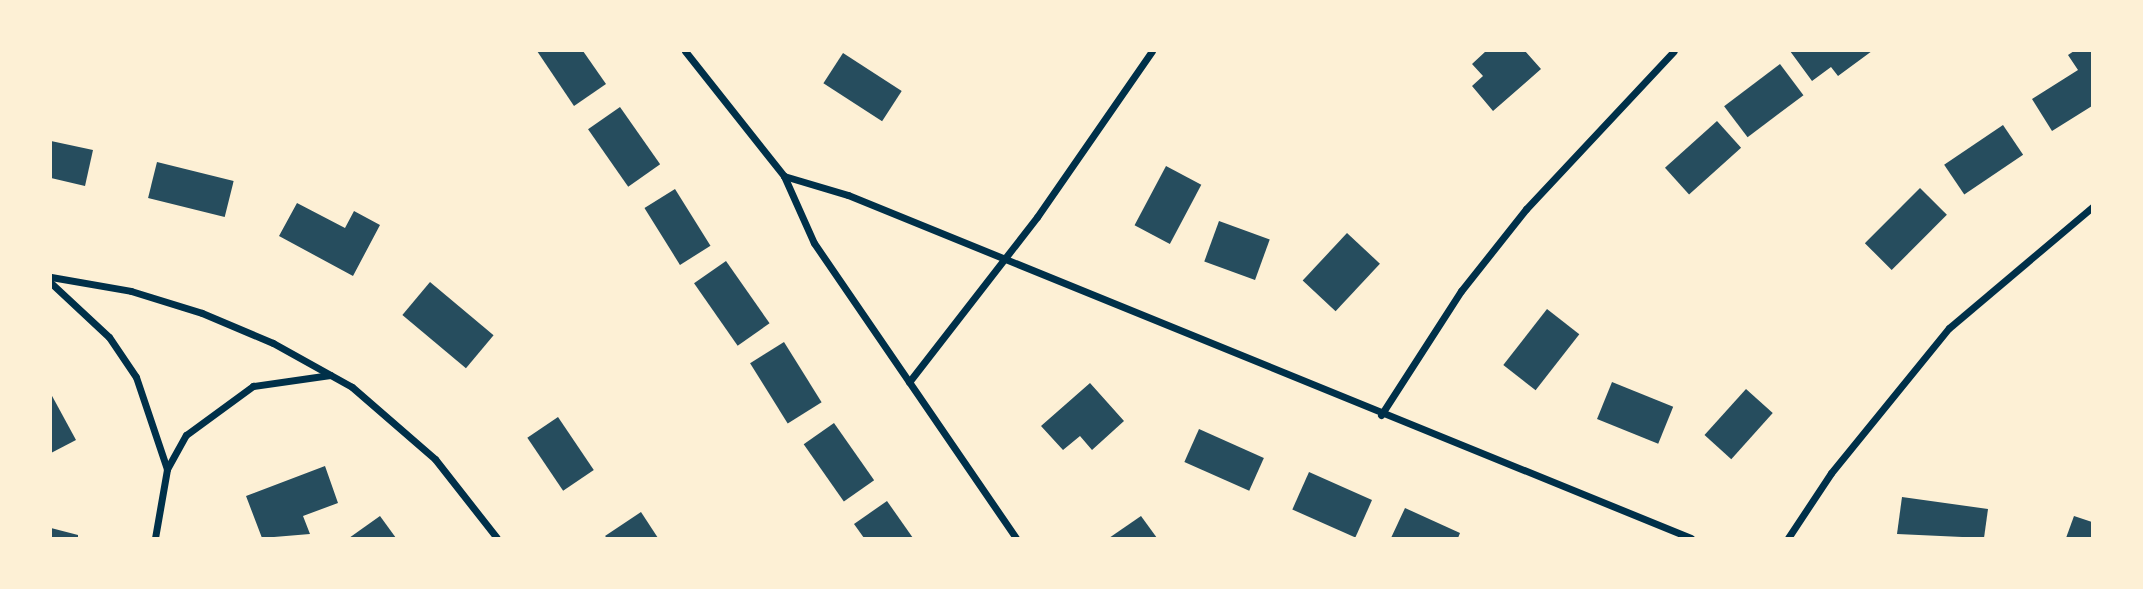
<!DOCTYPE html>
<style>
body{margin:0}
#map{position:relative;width:2143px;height:589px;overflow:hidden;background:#fdf0d5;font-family:"Nunito Sans",sans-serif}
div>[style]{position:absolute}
.building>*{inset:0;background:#264d5e;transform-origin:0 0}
.minor>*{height:7px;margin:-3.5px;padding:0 3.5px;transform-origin:3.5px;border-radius:3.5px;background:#003049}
span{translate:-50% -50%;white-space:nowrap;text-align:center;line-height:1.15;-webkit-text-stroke:7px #fdf0d5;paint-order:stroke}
.frame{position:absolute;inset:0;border:52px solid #fdf0d5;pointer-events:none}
</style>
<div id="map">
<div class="building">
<div style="clip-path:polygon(537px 51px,583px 51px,606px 84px,574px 106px)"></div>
<div style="clip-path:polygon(1486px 51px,1525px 51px,1541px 69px,1493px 111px,1472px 86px,1483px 76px,1472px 64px)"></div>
<div style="clip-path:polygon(1790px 51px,1872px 51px,1838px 76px,1831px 67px,1812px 81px)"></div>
<div style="clip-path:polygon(2074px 51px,2092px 51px,2092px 106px,2052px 131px,2032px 99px,2078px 70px,2068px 55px)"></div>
<div style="left:843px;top:53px;width:70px;height:36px;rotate:33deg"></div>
<div style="left:1780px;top:64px;width:39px;height:70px;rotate:53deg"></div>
<div style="left:620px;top:107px;width:70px;height:39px;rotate:55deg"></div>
<div style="left:1717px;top:121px;width:36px;height:70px;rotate:48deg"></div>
<div style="left:2003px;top:125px;width:36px;height:71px;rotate:56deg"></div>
<div style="clip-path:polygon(51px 141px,93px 150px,85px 186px,51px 178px)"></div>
<div style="left:157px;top:162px;width:79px;height:37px;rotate:14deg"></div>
<div style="left:1166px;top:166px;width:40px;height:67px;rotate:28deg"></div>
<div style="left:1920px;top:188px;width:38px;height:78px;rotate:45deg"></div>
<div style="left:675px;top:189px;width:67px;height:36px;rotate:58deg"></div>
<div style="clip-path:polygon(297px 203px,345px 228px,354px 211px,380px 225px,353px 276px,279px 236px)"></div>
<div style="left:1219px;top:221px;width:54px;height:43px;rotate:20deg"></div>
<div style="left:1347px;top:233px;width:45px;height:65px;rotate:43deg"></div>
<div style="left:726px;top:261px;width:76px;height:39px;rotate:55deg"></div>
<div style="left:430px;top:282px;width:83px;height:43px;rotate:40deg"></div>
<div style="left:1547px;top:309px;width:41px;height:71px;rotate:38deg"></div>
<div style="left:784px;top:342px;width:71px;height:40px;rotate:58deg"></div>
<div style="left:1612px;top:382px;width:66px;height:40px;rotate:22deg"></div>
<div style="clip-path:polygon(1090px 383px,1124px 421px,1092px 450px,1080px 436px,1063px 450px,1041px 426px)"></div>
<div style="left:1746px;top:389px;width:36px;height:62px;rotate:42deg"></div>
<div style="clip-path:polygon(51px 394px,76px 440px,51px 453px)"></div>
<div style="left:558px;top:417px;width:64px;height:37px;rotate:56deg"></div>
<div style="left:834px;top:423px;width:70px;height:37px;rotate:55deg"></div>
<div style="left:1199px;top:429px;width:71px;height:36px;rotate:24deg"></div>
<div style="clip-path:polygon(325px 466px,338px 503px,303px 516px,310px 534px,262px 538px,246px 496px)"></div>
<div style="left:1309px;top:472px;width:69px;height:41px;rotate:24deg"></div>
<div style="clip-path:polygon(1902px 497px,1988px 509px,1984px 538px,1897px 534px)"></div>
<div style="clip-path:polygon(887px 501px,913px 538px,864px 538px,854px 524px)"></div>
<div style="clip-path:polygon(1405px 508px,1460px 533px,1458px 538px,1391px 538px)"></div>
<div style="clip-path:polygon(641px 512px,658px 538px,607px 538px,605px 536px)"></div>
<div style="clip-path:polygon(380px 516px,396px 538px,349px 538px)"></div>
<div style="clip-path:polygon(1141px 516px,1157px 538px,1109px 538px)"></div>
<div style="clip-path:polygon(2074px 516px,2092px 522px,2092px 538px,2066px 538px)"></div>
<div style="clip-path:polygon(51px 528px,78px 535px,78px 538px,51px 538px)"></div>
</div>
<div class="minor">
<div style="left:685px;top:51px;width:159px;rotate:51.6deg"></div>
<div style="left:784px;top:176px;width:73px;rotate:65.9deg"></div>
<div style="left:814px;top:243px;width:358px;rotate:55.6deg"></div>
<div style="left:784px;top:176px;width:67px;rotate:16.5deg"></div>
<div style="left:848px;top:195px;width:910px;rotate:22.14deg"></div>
<div style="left:51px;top:277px;width:81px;rotate:9.9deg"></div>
<div style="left:131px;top:291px;width:74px;rotate:17.2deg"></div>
<div style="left:202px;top:313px;width:77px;rotate:22.9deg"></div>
<div style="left:273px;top:343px;width:90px;rotate:29.1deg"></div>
<div style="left:352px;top:387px;width:110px;rotate:40.9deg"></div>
<div style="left:435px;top:459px;width:100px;rotate:51.9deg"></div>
<div style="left:51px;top:283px;width:79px;rotate:43deg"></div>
<div style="left:109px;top:337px;width:48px;rotate:56deg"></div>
<div style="left:136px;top:377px;width:97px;rotate:71.4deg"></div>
<div style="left:909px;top:382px;width:209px;rotate:-52.2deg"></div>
<div style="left:1037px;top:217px;width:202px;rotate:-55.3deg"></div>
<div style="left:1381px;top:415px;width:148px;rotate:-57.2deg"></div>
<div style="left:1461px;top:291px;width:105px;rotate:-51.6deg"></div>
<div style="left:1526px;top:209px;width:216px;rotate:-46.9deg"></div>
<div style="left:155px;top:538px;width:70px;rotate:-80.1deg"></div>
<div style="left:167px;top:469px;width:39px;rotate:-61deg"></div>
<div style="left:186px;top:435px;width:83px;rotate:-36.2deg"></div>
<div style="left:253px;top:386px;width:78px;rotate:-8.1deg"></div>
<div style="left:1788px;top:538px;width:78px;rotate:-56.5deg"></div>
<div style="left:1831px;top:473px;width:187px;rotate:-50.9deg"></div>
<div style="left:1949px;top:328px;width:187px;rotate:-40.2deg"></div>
</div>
<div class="frame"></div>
</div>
